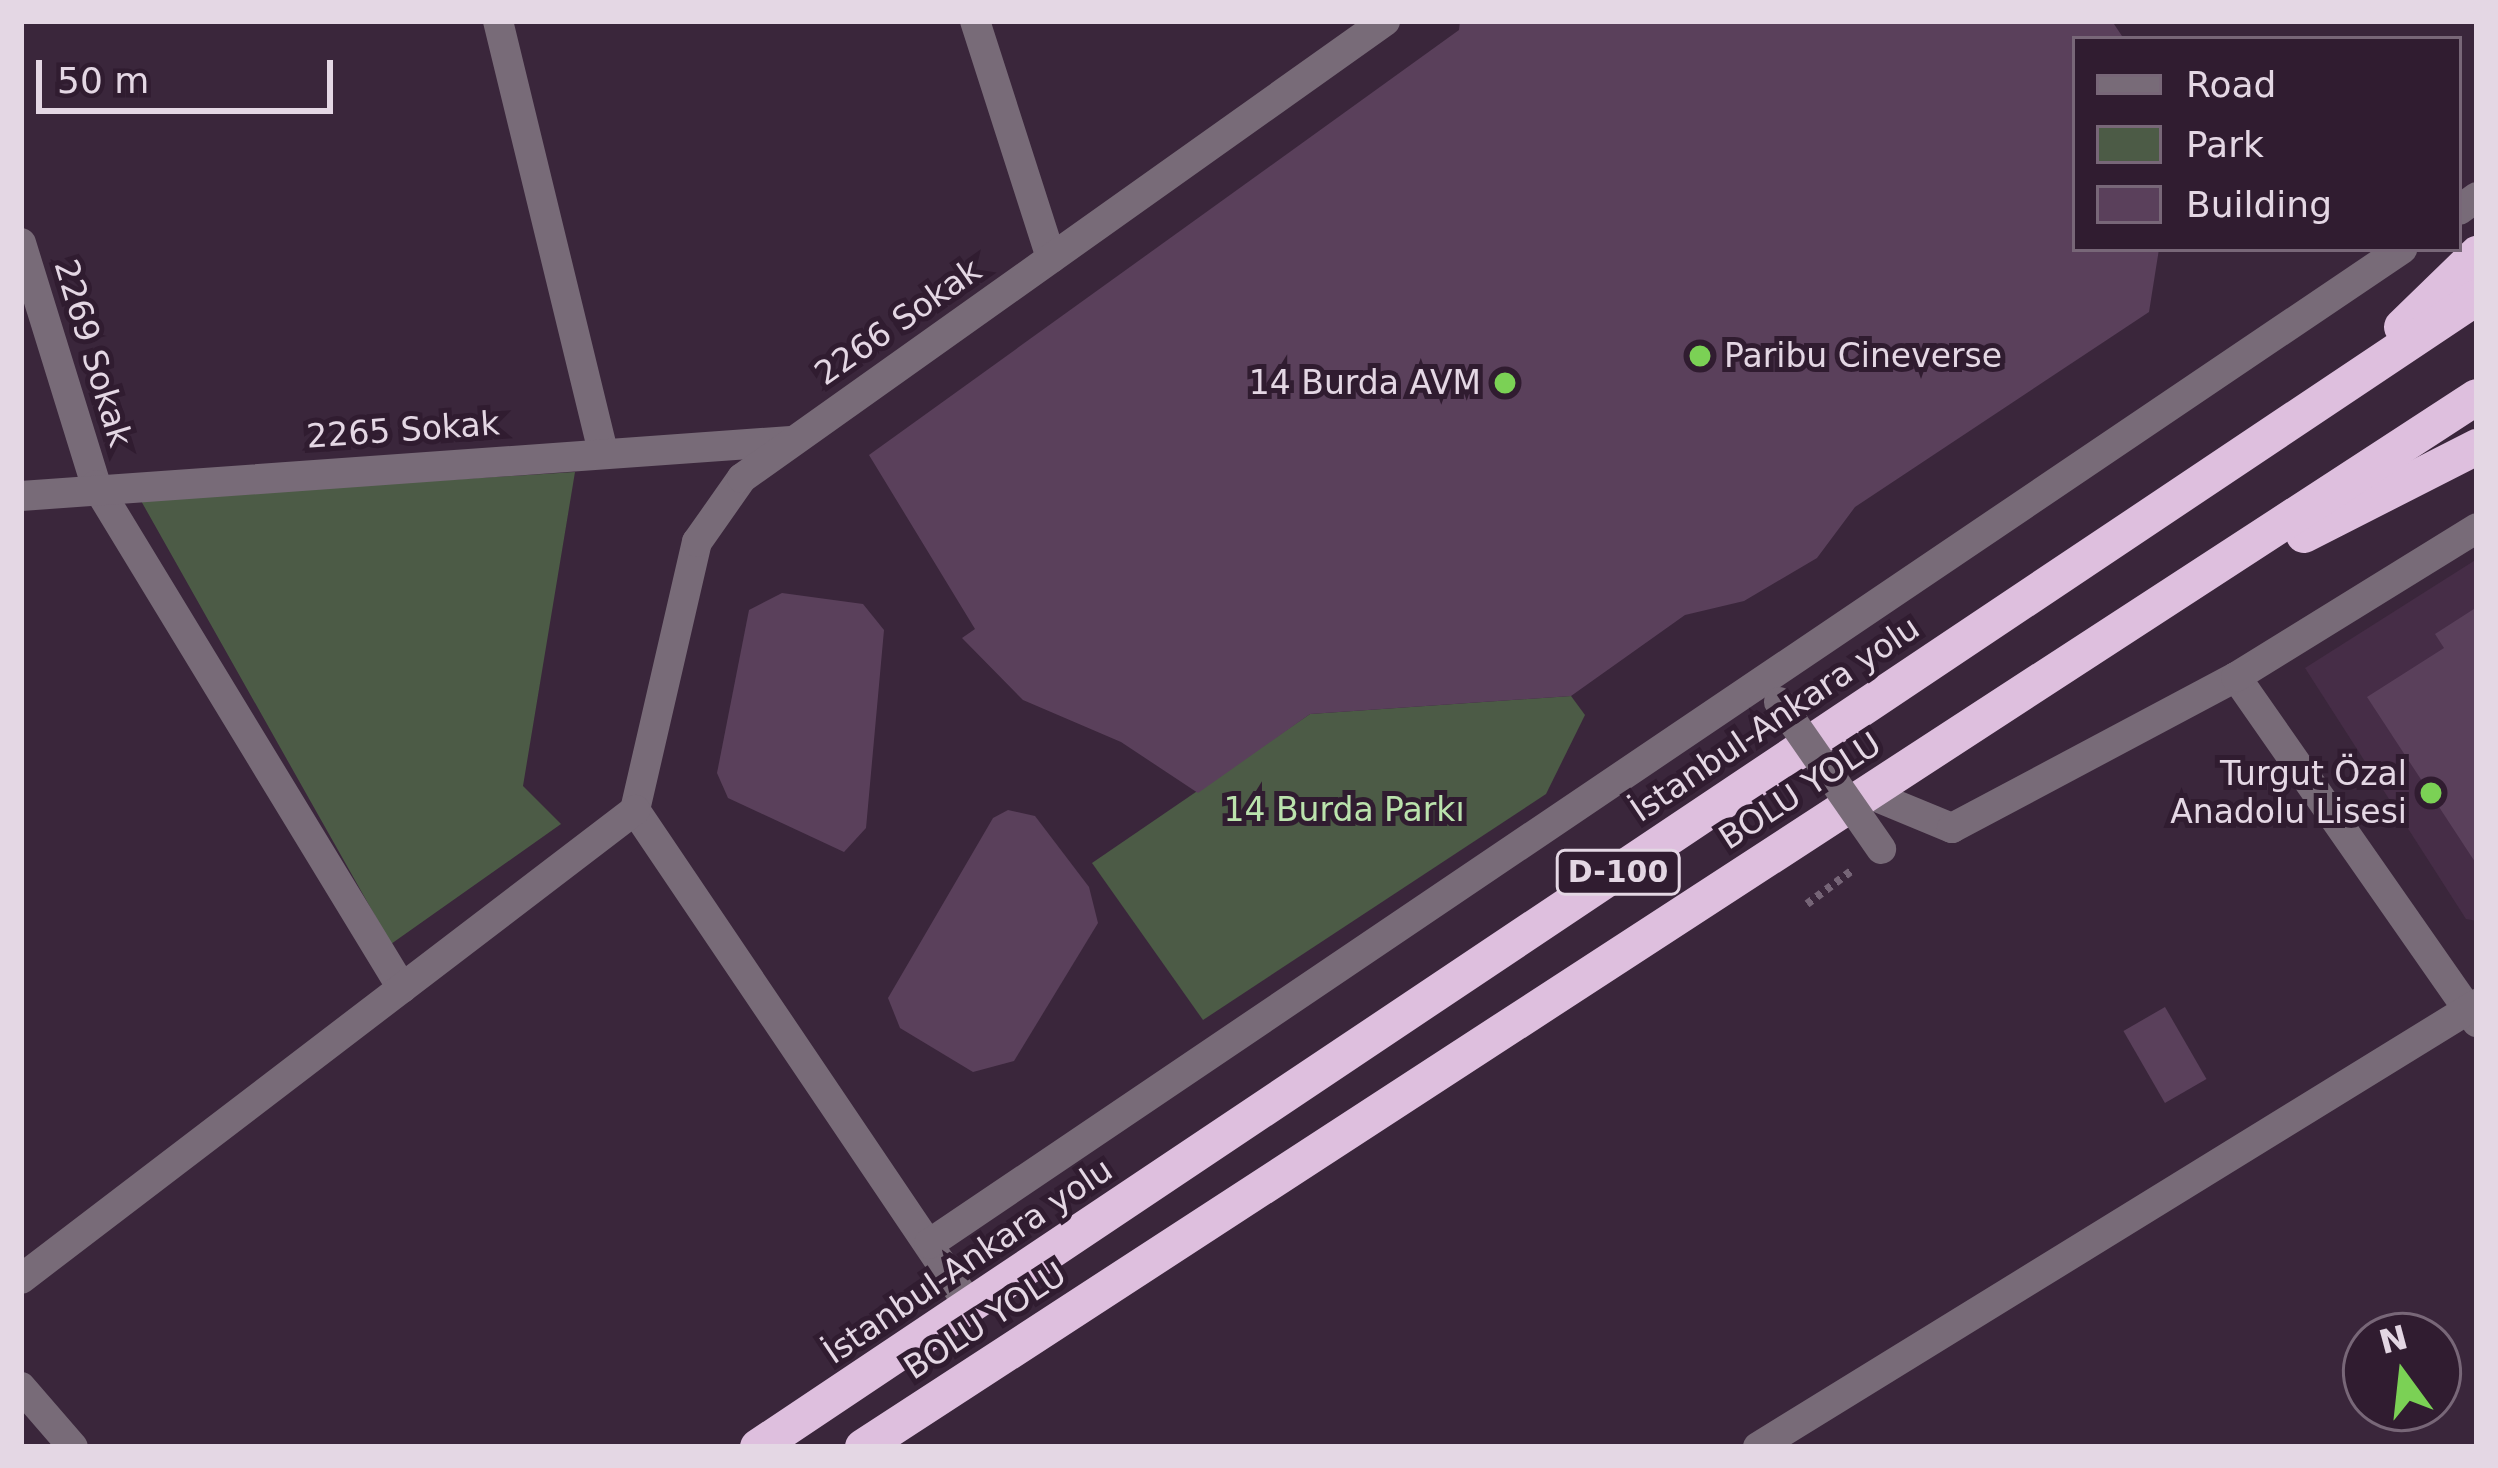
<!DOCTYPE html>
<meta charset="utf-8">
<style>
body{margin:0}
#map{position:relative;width:2498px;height:1468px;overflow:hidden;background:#3a263b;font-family:"DejaVu Sans",sans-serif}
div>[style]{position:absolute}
.built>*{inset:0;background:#462d47}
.green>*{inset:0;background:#4c5b46}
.building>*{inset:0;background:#5a405b;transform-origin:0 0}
.path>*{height:8px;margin-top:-4px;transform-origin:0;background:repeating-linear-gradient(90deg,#766577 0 6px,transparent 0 12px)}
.minor>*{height:30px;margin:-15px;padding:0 15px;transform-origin:15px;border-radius:15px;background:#786b78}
.highway>*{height:36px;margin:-18px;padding:0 18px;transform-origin:18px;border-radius:18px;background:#debfde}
.minor-bridge>*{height:30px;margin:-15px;padding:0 15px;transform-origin:15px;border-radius:15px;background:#786b78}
.dots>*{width:33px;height:33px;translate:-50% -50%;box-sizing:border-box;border:6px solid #301c30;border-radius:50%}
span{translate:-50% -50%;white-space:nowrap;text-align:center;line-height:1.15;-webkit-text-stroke:10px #301c30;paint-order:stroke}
.shield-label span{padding:3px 9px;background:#301c30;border:3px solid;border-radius:9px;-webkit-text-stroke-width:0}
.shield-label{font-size:30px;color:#e4d7e4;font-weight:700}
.street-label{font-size:33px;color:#e4d7e4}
.poi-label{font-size:33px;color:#e4d7e4}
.left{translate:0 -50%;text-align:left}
.right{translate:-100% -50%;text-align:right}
.park-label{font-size:33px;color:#bbe3ad}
.frame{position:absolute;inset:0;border:24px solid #e4d7e4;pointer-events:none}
.legend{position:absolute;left:2072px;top:36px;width:390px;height:216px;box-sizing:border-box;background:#301c30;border:3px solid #786778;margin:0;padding:15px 21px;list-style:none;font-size:36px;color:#e4d7e4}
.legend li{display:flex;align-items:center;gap:24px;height:60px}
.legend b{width:60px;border:3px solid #786778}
.north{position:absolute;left:2342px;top:1312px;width:120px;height:120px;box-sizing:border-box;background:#301c30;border:3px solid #786778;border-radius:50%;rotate:345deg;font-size:33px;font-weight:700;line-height:48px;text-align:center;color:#e4d7e4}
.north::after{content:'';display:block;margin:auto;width:42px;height:54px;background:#7bd155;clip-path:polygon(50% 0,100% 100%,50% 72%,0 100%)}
.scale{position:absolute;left:36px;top:60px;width:297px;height:54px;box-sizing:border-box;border:6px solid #e4d7e4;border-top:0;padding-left:15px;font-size:36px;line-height:42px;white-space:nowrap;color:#e4d7e4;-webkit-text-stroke:9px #301c30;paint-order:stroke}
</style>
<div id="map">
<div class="built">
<div style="clip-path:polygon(2477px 559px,2477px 921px,2466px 919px,2305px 668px)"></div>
</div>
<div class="green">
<div style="clip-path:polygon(575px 472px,523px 786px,561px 824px,391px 944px,140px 499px)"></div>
<div style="clip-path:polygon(1571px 696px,1585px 715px,1546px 794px,1203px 1020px,1092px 863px,1310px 714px)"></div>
</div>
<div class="building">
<div style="clip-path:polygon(1460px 21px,2112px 21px,2124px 39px,2075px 39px,2075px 249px,2159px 249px,2149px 312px,1855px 507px,1817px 558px,1744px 601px,1685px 615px,1571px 696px,1310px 714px,1198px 793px,1121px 742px,1023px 700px,962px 638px,975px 629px,869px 455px,1459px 30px)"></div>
<div style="clip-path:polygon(782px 593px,863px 604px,884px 630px,866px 828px,844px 852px,728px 798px,717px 773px,749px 610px)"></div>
<div style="clip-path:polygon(2477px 607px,2477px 865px,2367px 697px,2444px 648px,2435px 634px)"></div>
<div style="clip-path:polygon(1008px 810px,1035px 816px,1089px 887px,1098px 923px,1014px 1061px,973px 1072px,900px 1028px,888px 998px,993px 818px)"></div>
<div style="left:2165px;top:1007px;width:83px;height:48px;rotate:60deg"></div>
</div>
<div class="path">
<div style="left:1807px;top:904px;width:59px;rotate:-36.7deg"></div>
</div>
<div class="minor">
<div style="left:498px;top:21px;width:445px;rotate:76.3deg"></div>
<div style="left:975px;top:21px;width:249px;rotate:72.2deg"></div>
<div style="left:2459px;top:210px;width:22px;rotate:-36deg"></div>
<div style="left:21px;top:243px;width:253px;rotate:72.8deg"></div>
<div style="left:96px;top:485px;width:589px;rotate:58.69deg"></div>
<div style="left:21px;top:496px;width:772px;rotate:-4.09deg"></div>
<div style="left:2236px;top:677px;width:421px;rotate:55.1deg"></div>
<div style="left:1867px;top:793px;width:92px;rotate:22.4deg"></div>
<div style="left:1952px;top:828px;width:322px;rotate:-28deg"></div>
<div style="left:2236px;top:677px;width:283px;rotate:-31.7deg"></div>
<div style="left:635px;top:810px;width:275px;rotate:-77deg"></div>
<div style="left:697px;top:542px;width:78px;rotate:-54.9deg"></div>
<div style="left:742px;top:478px;width:789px;rotate:-35.4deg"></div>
<div style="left:635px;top:810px;width:601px;rotate:55.99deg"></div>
<div style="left:929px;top:1244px;width:1778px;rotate:-34.04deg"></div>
<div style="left:21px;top:1279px;width:773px;rotate:-37.37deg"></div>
<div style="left:21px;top:1387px;width:79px;rotate:49.1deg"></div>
<div style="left:1758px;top:1447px;width:845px;rotate:-31.64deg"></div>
</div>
<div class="highway">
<div style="left:2402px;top:327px;width:105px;rotate:-44.2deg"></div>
<div style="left:2304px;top:535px;width:194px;rotate:-27deg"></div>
<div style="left:758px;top:1447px;width:2068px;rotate:-33.78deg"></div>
<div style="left:863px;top:1447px;width:1925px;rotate:-33.05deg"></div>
</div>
<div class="minor-bridge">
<div style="left:1779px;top:702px;width:179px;rotate:55.2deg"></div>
</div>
<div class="dots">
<div style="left:1700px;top:356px;background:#7bd155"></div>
<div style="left:1505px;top:383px;background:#7bd155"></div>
<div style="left:2431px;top:793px;background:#7bd155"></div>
</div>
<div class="shield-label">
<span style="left:1618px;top:872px">D-100</span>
</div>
<div class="street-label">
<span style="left:898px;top:322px;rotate:-35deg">2266 Sokak</span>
<span style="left:93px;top:353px;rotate:73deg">2269 Sokak</span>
<span style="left:403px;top:430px;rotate:-4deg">2265 Sokak</span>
<span style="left:1775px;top:719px;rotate:-34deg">İstanbul-Ankara yolu</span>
<span style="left:1800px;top:791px;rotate:-33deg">BOLU YOLU</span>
<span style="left:968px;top:1261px;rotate:-34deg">İstanbul-Ankara yolu</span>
<span style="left:985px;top:1321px;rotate:-33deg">BOLU YOLU</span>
</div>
<div class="poi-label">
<span class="left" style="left:1724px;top:356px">Paribu Cineverse</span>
<span class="right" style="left:1481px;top:383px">14 Burda AVM</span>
<span class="right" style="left:2407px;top:793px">Turgut Özal<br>Anadolu Lisesi</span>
</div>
<div class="park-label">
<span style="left:1344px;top:810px">14 Burda Parkı</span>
</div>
<div class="frame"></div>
<ul class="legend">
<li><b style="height:15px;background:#786b78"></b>Road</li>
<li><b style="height:33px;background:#4c5b46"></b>Park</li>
<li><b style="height:33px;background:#5a405b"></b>Building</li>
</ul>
<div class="north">N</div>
<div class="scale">50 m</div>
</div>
